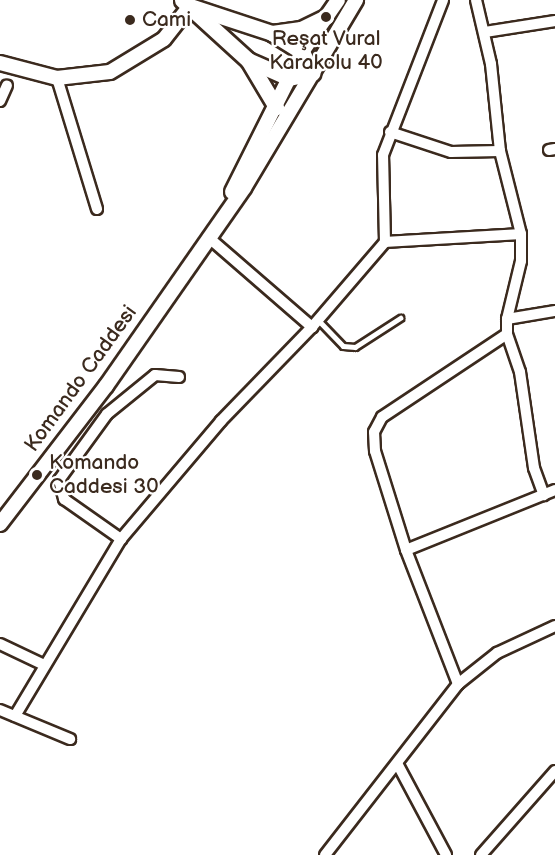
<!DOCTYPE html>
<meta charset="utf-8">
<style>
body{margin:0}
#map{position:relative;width:555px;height:855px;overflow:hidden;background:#fff;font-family:"Balsamiq Sans",sans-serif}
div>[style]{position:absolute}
.roads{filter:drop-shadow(2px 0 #3b2a1e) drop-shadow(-2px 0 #3b2a1e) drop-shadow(0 2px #3b2a1e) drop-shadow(0 -2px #3b2a1e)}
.service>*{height:5px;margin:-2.5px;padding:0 2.5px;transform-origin:2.5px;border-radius:2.5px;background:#fff}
.minor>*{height:10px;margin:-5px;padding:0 5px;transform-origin:5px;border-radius:5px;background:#fff}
.tertiary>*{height:14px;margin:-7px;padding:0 7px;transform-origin:7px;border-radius:7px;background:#fff}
.secondary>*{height:15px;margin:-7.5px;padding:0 7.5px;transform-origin:7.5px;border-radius:7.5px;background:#fff}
.dots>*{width:16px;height:16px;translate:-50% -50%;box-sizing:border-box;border:3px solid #fff;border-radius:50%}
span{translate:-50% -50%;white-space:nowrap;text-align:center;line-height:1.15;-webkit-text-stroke:4.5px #fff;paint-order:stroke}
.poi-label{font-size:21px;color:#3b2a1e}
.left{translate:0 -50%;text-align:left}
.street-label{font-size:21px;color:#3b2a1e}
</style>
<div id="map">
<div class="roads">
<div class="service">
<div style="left:318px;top:320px;width:36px;rotate:46deg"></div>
<div style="left:343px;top:346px;width:12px;rotate:5deg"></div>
<div style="left:355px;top:347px;width:54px;rotate:-32.8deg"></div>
</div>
<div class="minor">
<div style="left:476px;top:0;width:66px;rotate:76.8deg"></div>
<div style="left:491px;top:64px;width:87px;rotate:84.1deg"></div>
<div style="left:500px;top:151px;width:86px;rotate:75.8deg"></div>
<div style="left:521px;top:234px;width:27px;rotate:90deg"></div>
<div style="left:521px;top:261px;width:60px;rotate:103.6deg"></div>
<div style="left:507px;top:319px;width:49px;rotate:-9.5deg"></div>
<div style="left:485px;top:32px;width:71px;rotate:-8.9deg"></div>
<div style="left:57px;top:78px;width:137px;rotate:73deg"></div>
<div style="left:0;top:101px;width:17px;rotate:-66deg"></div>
<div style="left:390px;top:132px;width:64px;rotate:18.2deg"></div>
<div style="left:451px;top:152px;width:49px;rotate:-1.2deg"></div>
<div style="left:549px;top:150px;width:6px;rotate:-9deg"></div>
<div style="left:208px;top:237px;width:138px;rotate:40.9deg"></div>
<div style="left:312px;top:327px;width:112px;rotate:-49.3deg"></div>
<div style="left:385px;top:242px;width:136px;rotate:-3.4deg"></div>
<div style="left:385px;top:242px;width:87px;rotate:-91.3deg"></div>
<div style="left:383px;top:155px;width:166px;rotate:-68.8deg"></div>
<div style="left:507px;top:319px;width:15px;rotate:90deg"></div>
<div style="left:507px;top:334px;width:150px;rotate:146.4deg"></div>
<div style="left:382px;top:417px;width:17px;rotate:118deg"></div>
<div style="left:374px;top:432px;width:19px;rotate:87deg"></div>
<div style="left:375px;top:451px;width:104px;rotate:72.6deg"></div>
<div style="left:406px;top:550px;width:161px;rotate:-21.9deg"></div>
<div style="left:507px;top:334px;width:40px;rotate:71.1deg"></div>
<div style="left:520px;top:372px;width:97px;rotate:81.7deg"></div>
<div style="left:534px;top:468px;width:29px;rotate:70deg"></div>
<div style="left:179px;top:377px;width:24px;rotate:-175deg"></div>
<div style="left:155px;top:375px;width:62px;rotate:140.9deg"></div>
<div style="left:107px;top:414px;width:82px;rotate:126deg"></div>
<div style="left:59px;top:480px;width:20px;rotate:75deg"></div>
<div style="left:64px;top:499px;width:70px;rotate:35.1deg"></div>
<div style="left:121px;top:539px;width:155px;rotate:-49.7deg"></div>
<div style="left:221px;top:421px;width:131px;rotate:-45.9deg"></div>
<div style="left:406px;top:550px;width:144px;rotate:68.8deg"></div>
<div style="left:458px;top:684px;width:50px;rotate:-38.5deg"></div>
<div style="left:497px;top:653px;width:64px;rotate:-25deg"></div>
<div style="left:0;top:644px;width:49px;rotate:25.5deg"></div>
<div style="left:0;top:710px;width:76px;rotate:22.5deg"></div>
<div style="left:15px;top:716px;width:206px;rotate:-59.1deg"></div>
<div style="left:398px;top:765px;width:102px;rotate:61.9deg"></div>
<div style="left:325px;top:855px;width:217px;rotate:-52.1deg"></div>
<div style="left:481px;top:855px;width:112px;rotate:-48.6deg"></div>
</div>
<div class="tertiary">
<div style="left:0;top:63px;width:59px;rotate:14.7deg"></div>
<div style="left:57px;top:78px;width:53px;rotate:-6.5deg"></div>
<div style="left:110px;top:72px;width:63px;rotate:-31.4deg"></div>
<div style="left:164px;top:39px;width:42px;rotate:-51.8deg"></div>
<div style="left:232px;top:192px;width:157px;rotate:-63.4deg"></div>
<div style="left:302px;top:52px;width:63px;rotate:-55.3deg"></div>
<div style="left:0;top:524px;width:174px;rotate:-52.5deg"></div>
<div style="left:106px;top:386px;width:241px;rotate:-55.1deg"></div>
<div style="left:244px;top:188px;width:219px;rotate:-59.2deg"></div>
</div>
<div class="secondary">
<div style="left:182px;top:0;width:89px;rotate:42.3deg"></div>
<div style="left:248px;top:60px;width:45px;rotate:23.7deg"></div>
<div style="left:289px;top:78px;width:24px;rotate:-12deg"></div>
<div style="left:312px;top:73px;width:23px;rotate:-115deg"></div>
<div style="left:302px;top:52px;width:36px;rotate:-148deg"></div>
<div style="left:272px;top:33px;width:86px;rotate:-161.8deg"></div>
<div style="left:272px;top:33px;width:29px;rotate:-8deg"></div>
<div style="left:301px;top:29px;width:28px;rotate:-26deg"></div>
<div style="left:248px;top:60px;width:55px;rotate:59.2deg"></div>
</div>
</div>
<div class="dots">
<div style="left:326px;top:17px;background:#3b2a1e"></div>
<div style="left:130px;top:20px;background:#3b2a1e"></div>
<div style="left:37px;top:475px;background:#3b2a1e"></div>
</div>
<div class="poi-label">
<span class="left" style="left:142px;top:20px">Cami</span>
<span style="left:326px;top:51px">Reşat Vural<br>Karakolu 40</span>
<span class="left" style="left:49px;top:475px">Komando<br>Caddesi 30</span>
</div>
<div class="street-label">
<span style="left:81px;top:379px;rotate:-54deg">Komando Caddesi</span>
</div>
</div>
